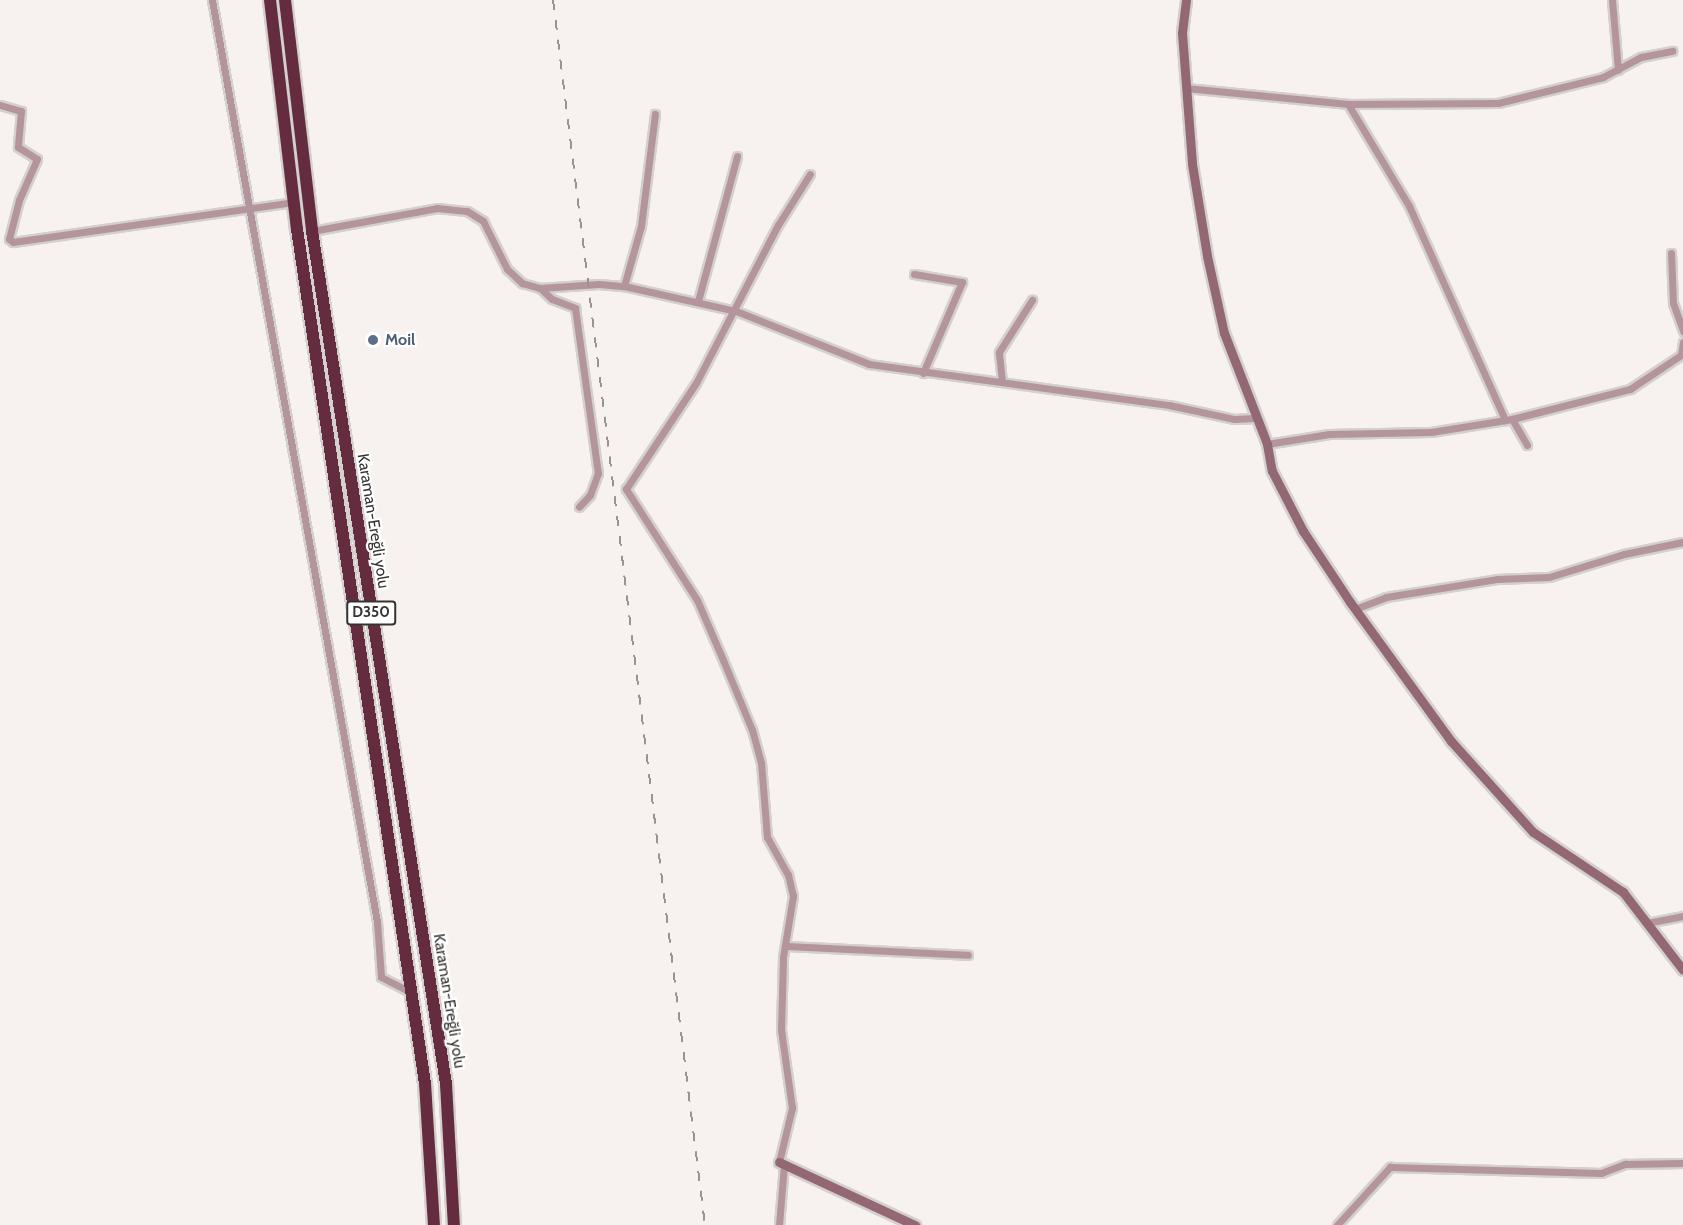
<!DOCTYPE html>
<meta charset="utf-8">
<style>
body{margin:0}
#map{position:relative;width:1683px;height:1225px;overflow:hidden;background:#f7f2ef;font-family:Cabin,sans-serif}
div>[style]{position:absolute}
.roads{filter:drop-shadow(2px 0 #d4d0cd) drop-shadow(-2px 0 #d4d0cd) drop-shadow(0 2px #d4d0cd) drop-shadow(0 -2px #d4d0cd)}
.street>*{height:7px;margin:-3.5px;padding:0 3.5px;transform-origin:3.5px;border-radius:3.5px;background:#b4959d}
.secondary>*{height:9px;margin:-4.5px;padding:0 4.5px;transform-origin:4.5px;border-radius:4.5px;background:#936874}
.highway>*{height:12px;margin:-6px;padding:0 6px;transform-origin:6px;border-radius:6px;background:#652c3f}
.rail>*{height:2px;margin-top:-1px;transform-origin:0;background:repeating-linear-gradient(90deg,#989492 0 10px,transparent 0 20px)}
.dots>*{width:16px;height:16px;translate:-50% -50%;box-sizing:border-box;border:3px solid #fff;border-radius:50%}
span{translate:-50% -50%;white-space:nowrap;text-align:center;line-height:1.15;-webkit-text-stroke:4.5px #fff;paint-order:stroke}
.shield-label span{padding:2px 4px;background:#fff;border:2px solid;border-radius:4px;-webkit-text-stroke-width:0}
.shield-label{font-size:15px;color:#353332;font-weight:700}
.service-label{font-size:16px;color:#4e5e75;font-weight:700}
.left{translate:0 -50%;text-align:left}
.street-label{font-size:16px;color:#353332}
</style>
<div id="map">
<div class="roads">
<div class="street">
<div style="left:212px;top:0;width:937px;rotate:79.85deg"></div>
<div style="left:377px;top:922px;width:55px;rotate:85.8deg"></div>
<div style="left:381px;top:977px;width:31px;rotate:27deg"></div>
<div style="left:1612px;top:0;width:70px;rotate:85.1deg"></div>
<div style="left:1186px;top:88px;width:163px;rotate:5.6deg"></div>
<div style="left:1348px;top:104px;width:150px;rotate:-0.4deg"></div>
<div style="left:1498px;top:103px;width:108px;rotate:-13.9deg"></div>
<div style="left:1603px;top:77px;width:43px;rotate:-27.8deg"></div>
<div style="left:1641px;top:57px;width:32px;rotate:-11deg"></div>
<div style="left:1348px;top:104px;width:119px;rotate:59.1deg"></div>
<div style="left:1409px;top:206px;width:235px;rotate:65.8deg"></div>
<div style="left:0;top:105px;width:22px;rotate:16deg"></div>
<div style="left:21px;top:111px;width:36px;rotate:95deg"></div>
<div style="left:18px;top:147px;width:22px;rotate:32deg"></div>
<div style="left:37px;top:159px;width:45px;rotate:113.7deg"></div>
<div style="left:19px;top:200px;width:40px;rotate:104.4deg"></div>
<div style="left:9px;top:239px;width:5px;rotate:37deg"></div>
<div style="left:13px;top:242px;width:283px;rotate:-8.1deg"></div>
<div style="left:312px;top:231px;width:127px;rotate:-10.4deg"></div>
<div style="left:437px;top:208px;width:30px;rotate:6deg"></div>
<div style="left:467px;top:211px;width:19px;rotate:32deg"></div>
<div style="left:483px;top:221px;width:54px;rotate:63.4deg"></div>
<div style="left:507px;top:269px;width:21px;rotate:43deg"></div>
<div style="left:522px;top:283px;width:19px;rotate:16deg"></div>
<div style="left:540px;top:288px;width:59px;rotate:-3.9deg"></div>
<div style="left:599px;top:284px;width:25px;rotate:5deg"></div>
<div style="left:624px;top:286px;width:115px;rotate:12.6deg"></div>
<div style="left:736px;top:311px;width:143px;rotate:21.7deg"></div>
<div style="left:869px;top:364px;width:303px;rotate:7.8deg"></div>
<div style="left:1169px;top:405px;width:66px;rotate:12.2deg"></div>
<div style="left:1234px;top:419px;width:21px;rotate:-3deg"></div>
<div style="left:1671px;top:253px;width:50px;rotate:87.7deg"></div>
<div style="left:1673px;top:303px;width:30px;rotate:70deg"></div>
<div style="left:914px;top:274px;width:49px;rotate:9.5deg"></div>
<div style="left:962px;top:282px;width:99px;rotate:113.2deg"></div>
<div style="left:624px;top:286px;width:62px;rotate:-74.2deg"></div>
<div style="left:641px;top:226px;width:113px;rotate:-82.9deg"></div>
<div style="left:540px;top:288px;width:16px;rotate:43deg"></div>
<div style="left:552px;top:299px;width:25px;rotate:21deg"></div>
<div style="left:575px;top:308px;width:167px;rotate:82.1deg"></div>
<div style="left:598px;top:473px;width:23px;rotate:110deg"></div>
<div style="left:590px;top:495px;width:16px;rotate:133deg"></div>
<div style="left:698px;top:301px;width:150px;rotate:-74.9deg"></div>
<div style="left:1002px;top:382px;width:30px;rotate:-96deg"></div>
<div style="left:999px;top:352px;width:62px;rotate:-57.6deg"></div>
<div style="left:1512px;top:419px;width:30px;rotate:60deg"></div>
<div style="left:1267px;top:444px;width:63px;rotate:-9.2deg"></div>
<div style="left:1329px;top:434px;width:102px;rotate:-1.1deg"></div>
<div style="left:1431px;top:432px;width:82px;rotate:-9.1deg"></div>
<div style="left:1512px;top:419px;width:122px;rotate:-14.3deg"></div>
<div style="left:1630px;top:389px;width:61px;rotate:-33.7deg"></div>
<div style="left:1681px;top:355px;width:13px;rotate:-81deg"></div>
<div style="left:1355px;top:609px;width:33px;rotate:-21deg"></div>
<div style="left:1386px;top:597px;width:112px;rotate:-9.2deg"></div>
<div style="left:1497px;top:579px;width:52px;rotate:-2.2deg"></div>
<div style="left:1549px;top:577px;width:78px;rotate:-17deg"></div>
<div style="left:1624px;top:554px;width:60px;rotate:-11.5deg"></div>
<div style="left:1647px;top:923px;width:37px;rotate:-11deg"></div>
<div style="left:785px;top:946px;width:183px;rotate:2.8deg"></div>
<div style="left:779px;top:1162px;width:56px;rotate:-76.5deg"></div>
<div style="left:792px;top:1108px;width:79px;rotate:-98deg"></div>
<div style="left:781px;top:1030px;width:73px;rotate:-88.4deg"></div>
<div style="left:783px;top:957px;width:62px;rotate:-80.7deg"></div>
<div style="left:793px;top:896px;width:22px;rotate:-103deg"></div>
<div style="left:788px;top:875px;width:43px;rotate:-118.9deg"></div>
<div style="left:767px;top:837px;width:74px;rotate:-94.6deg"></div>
<div style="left:761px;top:763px;width:34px;rotate:-105deg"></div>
<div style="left:752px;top:730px;width:76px;rotate:-112.5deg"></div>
<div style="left:723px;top:660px;width:65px;rotate:-113.4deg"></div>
<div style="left:697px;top:600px;width:132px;rotate:-122.6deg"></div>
<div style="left:626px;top:489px;width:127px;rotate:-56.6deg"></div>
<div style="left:696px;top:383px;width:178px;rotate:-62.6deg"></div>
<div style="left:778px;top:225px;width:60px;rotate:-57.9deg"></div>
<div style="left:779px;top:1225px;width:61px;rotate:-85.3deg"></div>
<div style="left:1337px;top:1225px;width:79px;rotate:-47.6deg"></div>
<div style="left:1390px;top:1167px;width:211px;rotate:1.6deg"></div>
<div style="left:1601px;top:1173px;width:26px;rotate:-21deg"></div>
<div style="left:1625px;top:1164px;width:58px;rotate:-1deg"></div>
</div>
<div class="secondary">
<div style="left:1186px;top:0;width:33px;rotate:97deg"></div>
<div style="left:1182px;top:33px;width:131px;rotate:85.6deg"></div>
<div style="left:1192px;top:164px;width:93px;rotate:80.7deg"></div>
<div style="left:1207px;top:256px;width:79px;rotate:77.6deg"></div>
<div style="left:1224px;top:333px;width:119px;rotate:68.8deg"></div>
<div style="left:1267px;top:444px;width:27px;rotate:80deg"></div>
<div style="left:1272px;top:471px;width:68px;rotate:62.7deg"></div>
<div style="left:1303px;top:531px;width:85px;rotate:56.5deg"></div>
<div style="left:1350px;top:602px;width:172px;rotate:54deg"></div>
<div style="left:1451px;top:741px;width:122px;rotate:48deg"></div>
<div style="left:1533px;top:832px;width:108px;rotate:33.7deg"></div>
<div style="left:1623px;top:892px;width:98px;rotate:52.4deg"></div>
<div style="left:779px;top:1162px;width:150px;rotate:24.9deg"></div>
</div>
<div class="highway">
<div style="left:270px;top:0;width:231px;rotate:83.3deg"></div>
<div style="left:297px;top:229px;width:864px;rotate:81.48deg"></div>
<div style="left:425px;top:1083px;width:142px;rotate:86.4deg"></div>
<div style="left:285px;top:0;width:233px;rotate:83.3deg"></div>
<div style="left:312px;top:231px;width:863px;rotate:81.07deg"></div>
<div style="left:446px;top:1084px;width:141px;rotate:86.8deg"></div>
</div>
</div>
<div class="rail">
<div style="left:553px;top:0;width:1234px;rotate:82.93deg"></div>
</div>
<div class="dots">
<div style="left:373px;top:340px;background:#5c6f8a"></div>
</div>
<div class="shield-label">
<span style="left:371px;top:613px">D350</span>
</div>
<div class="service-label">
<span class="left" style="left:385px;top:340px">Moil</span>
</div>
<div class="street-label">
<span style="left:373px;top:521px;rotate:81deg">Karaman-Ereğli yolu</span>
<span style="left:449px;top:1001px;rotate:81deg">Karaman-Ereğli yolu</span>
</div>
</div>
